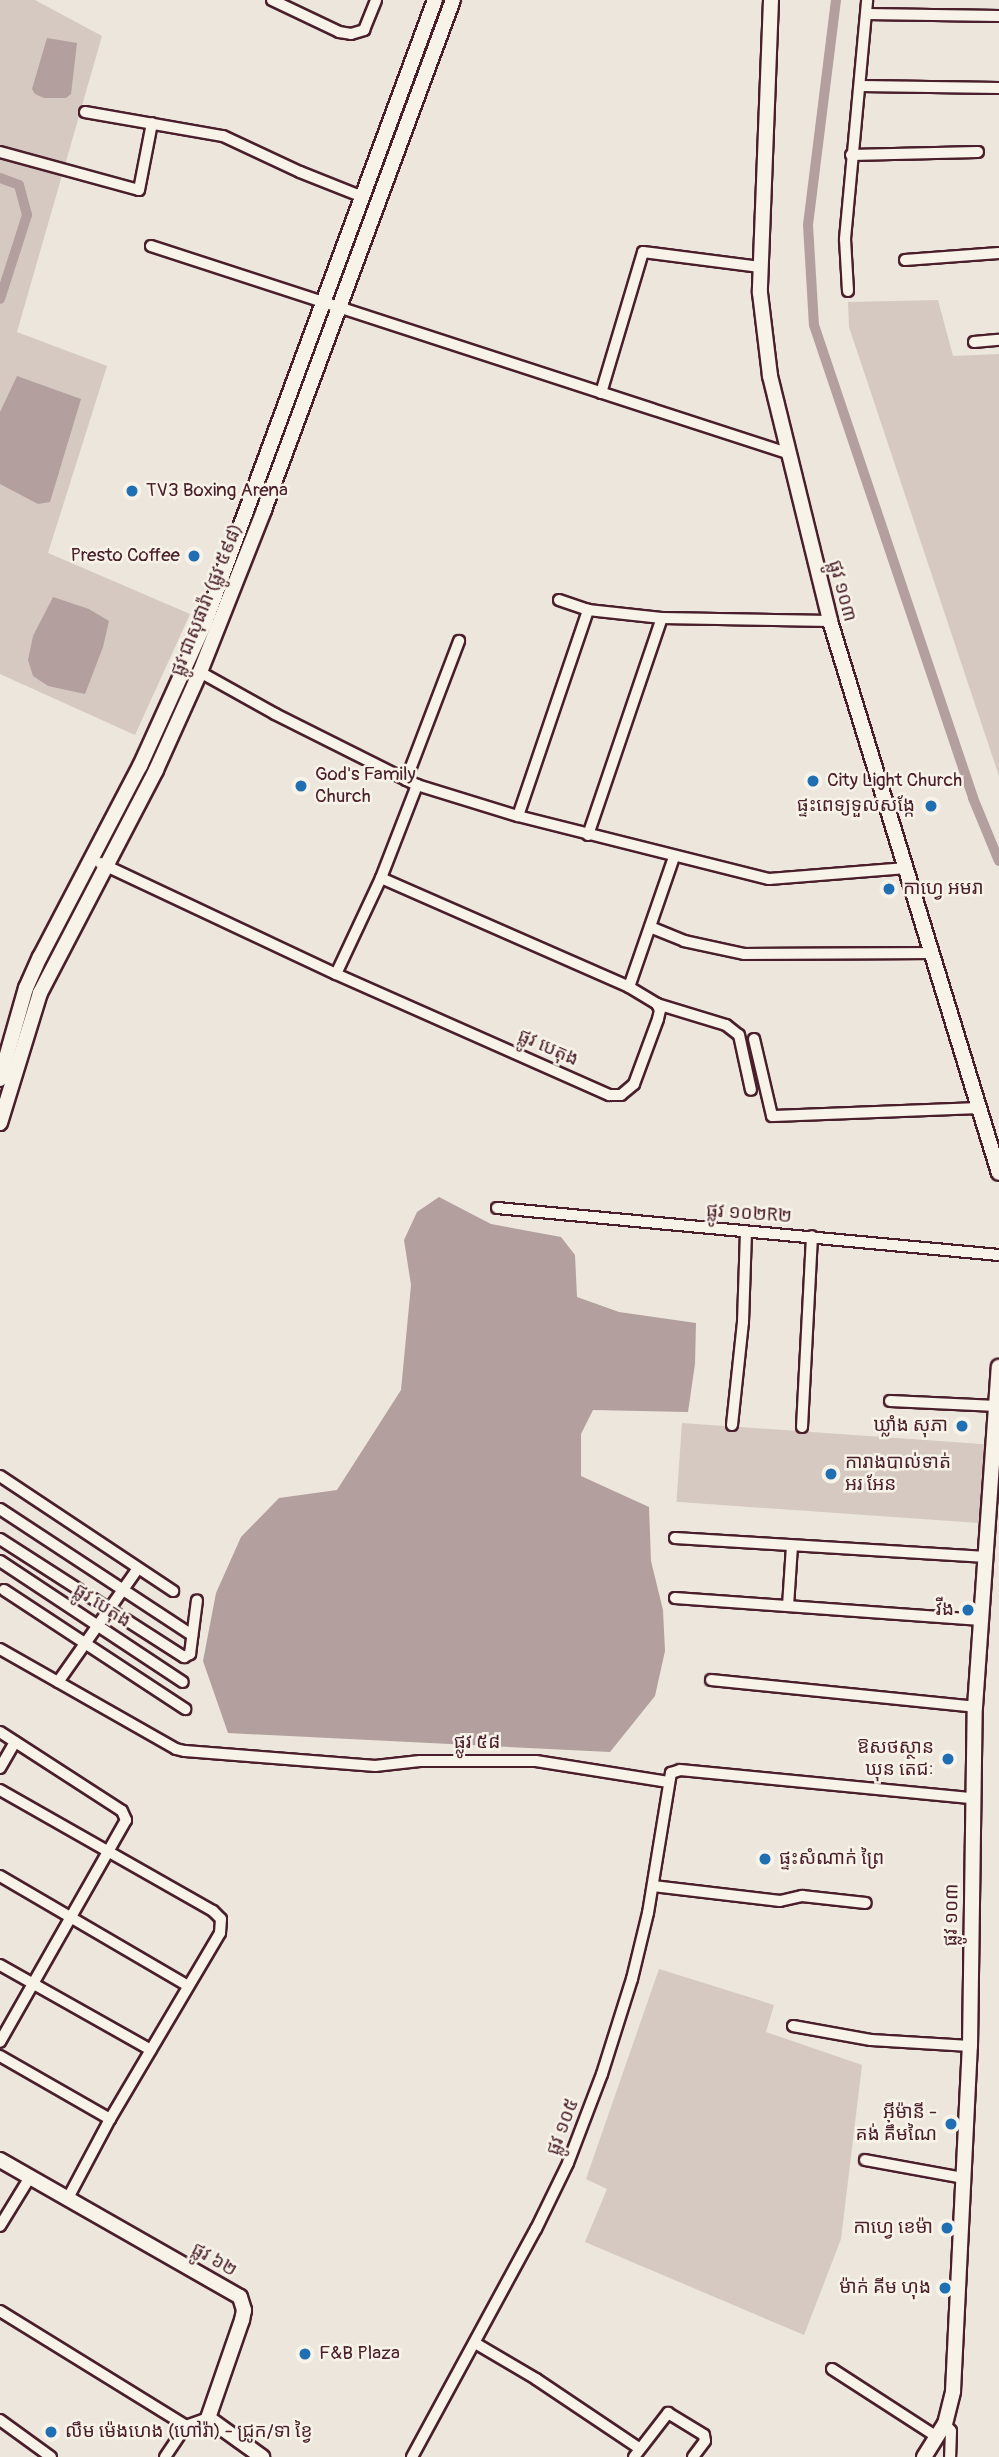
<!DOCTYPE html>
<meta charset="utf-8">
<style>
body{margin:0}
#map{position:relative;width:999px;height:2457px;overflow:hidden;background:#ece6dd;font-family:Pangolin,"Noto Sans Khmer",sans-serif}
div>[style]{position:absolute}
.green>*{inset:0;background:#d5c9c2;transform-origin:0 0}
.water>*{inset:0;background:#b39f9d}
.canal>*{height:10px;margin:-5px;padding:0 5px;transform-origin:5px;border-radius:5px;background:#b39f9d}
.roads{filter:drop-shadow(2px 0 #4a1f2b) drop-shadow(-2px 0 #4a1f2b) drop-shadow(0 2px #4a1f2b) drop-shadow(0 -2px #4a1f2b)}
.street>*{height:10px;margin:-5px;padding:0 5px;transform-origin:5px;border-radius:5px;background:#f7f3e8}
.secondary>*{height:14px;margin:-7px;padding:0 7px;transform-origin:7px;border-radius:7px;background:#f7f3e8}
.dots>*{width:19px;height:19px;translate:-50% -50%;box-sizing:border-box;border:4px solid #f7f3e8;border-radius:50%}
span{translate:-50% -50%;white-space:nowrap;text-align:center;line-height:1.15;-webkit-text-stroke:5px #f7f3e8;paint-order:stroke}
.poi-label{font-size:19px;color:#4a1f2b}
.left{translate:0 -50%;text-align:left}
.right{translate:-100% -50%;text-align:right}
.street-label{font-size:19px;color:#4a1f2b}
</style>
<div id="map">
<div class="green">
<div style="clip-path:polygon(0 0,35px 0,102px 36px,17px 332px,107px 366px,48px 553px,190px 614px,135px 735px,0 674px)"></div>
<div style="clip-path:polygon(938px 300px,953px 356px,999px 354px,999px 776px,849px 327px,848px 302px)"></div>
<div style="left:682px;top:1423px;width:303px;height:79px;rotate:4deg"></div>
<div style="clip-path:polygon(659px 1969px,774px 2005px,766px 2032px,862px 2065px,841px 2239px,804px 2335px,585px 2242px,607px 2189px,586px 2179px)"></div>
</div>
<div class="water">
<div style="clip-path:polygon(47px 38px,77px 43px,71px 94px,66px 98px,44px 98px,35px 94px,32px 89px)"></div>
<div style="clip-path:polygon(17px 376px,81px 399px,50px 502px,38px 504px,0 484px,0 412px)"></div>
<div style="clip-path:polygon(53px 597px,89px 609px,109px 621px,103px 647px,85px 694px,48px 686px,33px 676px,28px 660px,33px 636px)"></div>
<div style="clip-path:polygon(439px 1197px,491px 1224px,561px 1237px,575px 1255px,577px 1297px,619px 1312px,696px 1323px,695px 1364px,688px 1412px,593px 1410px,581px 1434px,581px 1476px,649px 1507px,651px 1561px,663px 1610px,665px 1651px,655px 1696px,610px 1752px,228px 1733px,203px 1661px,216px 1593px,241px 1537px,279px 1498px,337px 1490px,401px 1390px,411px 1285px,404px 1240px,417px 1212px)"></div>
</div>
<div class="canal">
<div style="left:836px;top:0;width:227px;rotate:97.1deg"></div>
<div style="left:808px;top:225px;width:100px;rotate:86.6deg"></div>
<div style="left:814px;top:325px;width:499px;rotate:71.4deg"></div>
<div style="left:973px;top:798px;width:68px;rotate:67.6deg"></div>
<div style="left:0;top:178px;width:20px;rotate:20deg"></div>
<div style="left:19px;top:185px;width:31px;rotate:75deg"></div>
<div style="left:27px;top:215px;width:88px;rotate:107.8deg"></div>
</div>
<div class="roads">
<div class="street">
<div style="left:272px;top:0;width:74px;rotate:25.5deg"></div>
<div style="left:339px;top:32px;width:12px;rotate:9deg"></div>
<div style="left:351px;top:34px;width:14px;rotate:-17deg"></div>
<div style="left:364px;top:30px;width:32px;rotate:-68deg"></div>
<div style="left:867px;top:14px;width:132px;rotate:0.9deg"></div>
<div style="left:861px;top:86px;width:138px;rotate:0.8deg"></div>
<div style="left:85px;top:112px;width:140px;rotate:9.9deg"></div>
<div style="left:223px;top:136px;width:85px;rotate:25.1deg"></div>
<div style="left:300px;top:172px;width:68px;rotate:21.6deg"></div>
<div style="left:0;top:152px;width:144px;rotate:15.3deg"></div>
<div style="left:139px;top:190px;width:68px;rotate:-79deg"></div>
<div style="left:851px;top:155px;width:127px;rotate:-1.4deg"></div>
<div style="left:151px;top:246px;width:669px;rotate:18.03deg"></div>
<div style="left:905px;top:260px;width:94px;rotate:-4.3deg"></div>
<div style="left:848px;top:291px;width:52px;rotate:-93.3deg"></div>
<div style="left:845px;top:239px;width:240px;rotate:-84.7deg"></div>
<div style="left:974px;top:342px;width:25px;rotate:-5deg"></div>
<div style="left:601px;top:393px;width:147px;rotate:-73.4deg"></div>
<div style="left:643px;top:252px;width:118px;rotate:7.3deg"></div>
<div style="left:559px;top:600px;width:31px;rotate:19deg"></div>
<div style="left:588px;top:610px;width:74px;rotate:6.2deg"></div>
<div style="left:662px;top:618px;width:168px;rotate:1deg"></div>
<div style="left:200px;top:672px;width:86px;rotate:29.2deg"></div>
<div style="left:275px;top:714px;width:159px;rotate:26.6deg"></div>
<div style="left:417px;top:785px;width:106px;rotate:17.1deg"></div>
<div style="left:518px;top:816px;width:259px;rotate:14.1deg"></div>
<div style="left:769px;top:879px;width:138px;rotate:-4.6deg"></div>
<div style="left:406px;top:780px;width:149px;rotate:-69.1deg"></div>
<div style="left:518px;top:816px;width:218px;rotate:-71.2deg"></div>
<div style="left:588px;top:835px;width:229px;rotate:-71.2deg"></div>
<div style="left:100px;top:863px;width:261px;rotate:25.2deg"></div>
<div style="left:336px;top:974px;width:299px;rotate:23.9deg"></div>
<div style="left:609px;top:1095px;width:12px"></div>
<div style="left:621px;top:1095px;width:17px;rotate:-40deg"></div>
<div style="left:634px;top:1084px;width:69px;rotate:-69.7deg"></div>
<div style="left:658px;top:1019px;width:9px;rotate:-77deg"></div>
<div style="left:660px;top:1010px;width:7px;rotate:-117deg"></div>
<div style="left:381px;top:878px;width:271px;rotate:23.7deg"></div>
<div style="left:629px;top:987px;width:33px;rotate:31deg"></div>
<div style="left:657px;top:1004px;width:72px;rotate:16.9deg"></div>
<div style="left:726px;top:1025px;width:16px;rotate:38deg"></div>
<div style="left:739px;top:1035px;width:56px;rotate:77.7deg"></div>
<div style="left:650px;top:927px;width:37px;rotate:22deg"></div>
<div style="left:684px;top:941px;width:61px;rotate:12.2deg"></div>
<div style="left:744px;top:954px;width:187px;rotate:-0.3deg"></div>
<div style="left:336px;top:974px;width:106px;rotate:-64.9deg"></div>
<div style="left:381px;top:878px;width:100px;rotate:-68.8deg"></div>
<div style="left:629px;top:987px;width:138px;rotate:-70.9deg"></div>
<div style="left:754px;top:1039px;width:79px;rotate:76.8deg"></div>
<div style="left:772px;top:1116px;width:209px;rotate:-2.2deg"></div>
<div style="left:497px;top:1208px;width:504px;rotate:5.35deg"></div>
<div style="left:890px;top:1401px;width:107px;rotate:2.7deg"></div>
<div style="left:732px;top:1425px;width:104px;rotate:-83.9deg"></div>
<div style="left:743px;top:1322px;width:89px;rotate:-88.1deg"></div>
<div style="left:802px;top:1427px;width:191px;rotate:-87deg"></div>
<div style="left:0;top:1476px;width:208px;rotate:33.6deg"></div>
<div style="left:0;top:1509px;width:230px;rotate:33.3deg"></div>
<div style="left:675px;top:1538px;width:312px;rotate:3.5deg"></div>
<div style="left:0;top:1539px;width:219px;rotate:32.7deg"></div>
<div style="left:184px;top:1657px;width:7px;rotate:-27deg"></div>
<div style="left:190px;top:1654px;width:54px;rotate:-82.6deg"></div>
<div style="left:0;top:1561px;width:219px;rotate:33.5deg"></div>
<div style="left:4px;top:1590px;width:217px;rotate:33.3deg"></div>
<div style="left:675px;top:1598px;width:307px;rotate:4.1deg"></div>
<div style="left:788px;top:1606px;width:60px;rotate:-86.2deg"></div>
<div style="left:0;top:1649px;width:202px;rotate:29.6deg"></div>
<div style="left:176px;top:1749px;width:9px;rotate:13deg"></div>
<div style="left:185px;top:1751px;width:191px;rotate:4.5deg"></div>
<div style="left:375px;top:1766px;width:45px;rotate:-6.3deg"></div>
<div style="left:420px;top:1761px;width:116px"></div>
<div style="left:536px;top:1761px;width:134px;rotate:9deg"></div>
<div style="left:711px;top:1680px;width:265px;rotate:5.8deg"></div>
<div style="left:58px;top:1682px;width:139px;rotate:-54.9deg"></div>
<div style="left:0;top:1732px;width:145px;rotate:32.9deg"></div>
<div style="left:122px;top:1811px;width:10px;rotate:66deg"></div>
<div style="left:126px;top:1820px;width:255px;rotate:119.6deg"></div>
<div style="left:0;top:1768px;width:30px;rotate:-60deg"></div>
<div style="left:0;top:1790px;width:245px;rotate:29.6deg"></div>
<div style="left:213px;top:1911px;width:11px;rotate:45deg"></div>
<div style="left:221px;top:1919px;width:14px;rotate:94deg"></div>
<div style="left:220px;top:1933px;width:216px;rotate:120.6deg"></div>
<div style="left:110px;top:2119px;width:89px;rotate:118deg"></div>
<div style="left:0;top:1876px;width:218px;rotate:30.3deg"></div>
<div style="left:653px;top:1886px;width:128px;rotate:6.7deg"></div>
<div style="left:780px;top:1901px;width:23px;rotate:-13deg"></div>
<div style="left:802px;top:1896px;width:64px;rotate:6.2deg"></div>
<div style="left:0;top:1965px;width:173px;rotate:29.4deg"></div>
<div style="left:793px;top:2026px;width:79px;rotate:10.2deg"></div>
<div style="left:871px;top:2040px;width:99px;rotate:3.5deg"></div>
<div style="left:0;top:2056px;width:127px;rotate:29.8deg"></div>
<div style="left:865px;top:2160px;width:100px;rotate:10.4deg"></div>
<div style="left:0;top:2226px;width:57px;rotate:-58.5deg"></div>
<div style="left:0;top:2311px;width:219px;rotate:31.7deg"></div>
<div style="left:475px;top:2343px;width:71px;rotate:30.5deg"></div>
<div style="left:536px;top:2379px;width:125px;rotate:33.9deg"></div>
<div style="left:832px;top:2369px;width:125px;rotate:32.9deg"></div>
<div style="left:0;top:2420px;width:63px;rotate:36deg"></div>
<div style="left:945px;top:2424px;width:9px;rotate:49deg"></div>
<div style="left:951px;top:2431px;width:26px;rotate:92deg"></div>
<div style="left:165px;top:2457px;width:37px;rotate:-56deg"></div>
<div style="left:186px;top:2426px;width:23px;rotate:-20deg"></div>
<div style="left:412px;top:2457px;width:260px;rotate:-61.5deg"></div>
<div style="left:536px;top:2229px;width:73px;rotate:-64.1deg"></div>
<div style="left:568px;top:2163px;width:95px;rotate:-69.1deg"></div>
<div style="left:602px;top:2074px;width:100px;rotate:-72.5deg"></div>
<div style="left:632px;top:1979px;width:68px;rotate:-76.4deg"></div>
<div style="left:648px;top:1913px;width:142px;rotate:-80.7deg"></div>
<div style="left:671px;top:1773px;width:9px;rotate:-18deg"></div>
<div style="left:680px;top:1770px;width:294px;rotate:5.5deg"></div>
<div style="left:634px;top:2457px;width:56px;rotate:-52.3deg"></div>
<div style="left:668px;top:2413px;width:42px;rotate:31.4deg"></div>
<div style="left:704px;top:2435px;width:6px;rotate:81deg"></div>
<div style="left:705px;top:2441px;width:20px;rotate:127deg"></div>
</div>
<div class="secondary">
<div style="left:771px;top:0;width:293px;rotate:92.2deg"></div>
<div style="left:760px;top:293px;width:84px;rotate:83.1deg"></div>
<div style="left:770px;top:376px;width:252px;rotate:76.2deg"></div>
<div style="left:830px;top:621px;width:577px;rotate:72.98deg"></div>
<div style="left:0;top:1079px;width:95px;rotate:-74.1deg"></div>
<div style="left:26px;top:988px;width:34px;rotate:-66deg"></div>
<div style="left:40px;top:957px;width:216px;rotate:-62.4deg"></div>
<div style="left:140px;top:766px;width:155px;rotate:-65.6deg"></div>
<div style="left:204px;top:625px;width:666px;rotate:-69.72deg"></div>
<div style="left:0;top:1123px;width:136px;rotate:-72.9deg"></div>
<div style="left:40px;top:993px;width:251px;rotate:-62.5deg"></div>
<div style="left:156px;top:770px;width:107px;rotate:-65.8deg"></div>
<div style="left:200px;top:672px;width:174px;rotate:-68.4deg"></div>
<div style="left:264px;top:510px;width:544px;rotate:-69.67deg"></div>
<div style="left:0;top:2160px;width:276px;rotate:29.7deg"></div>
<div style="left:240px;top:2297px;width:14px;rotate:73deg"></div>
<div style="left:244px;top:2310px;width:10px;rotate:101deg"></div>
<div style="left:242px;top:2320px;width:104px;rotate:109.1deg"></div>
<div style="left:208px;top:2418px;width:67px;rotate:35.8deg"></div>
<div style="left:924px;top:2457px;width:39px;rotate:-58deg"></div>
<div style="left:945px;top:2424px;width:34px;rotate:-76deg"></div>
<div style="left:953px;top:2391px;width:345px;rotate:-87.2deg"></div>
<div style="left:970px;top:2046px;width:339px;rotate:-89.2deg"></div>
<div style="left:975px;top:1707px;width:341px;rotate:-86deg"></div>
</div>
</div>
<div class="dots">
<div style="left:132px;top:491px;background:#1f6fb2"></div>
<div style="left:194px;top:556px;background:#1f6fb2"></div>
<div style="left:813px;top:781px;background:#1f6fb2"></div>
<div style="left:301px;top:786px;background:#1f6fb2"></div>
<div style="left:931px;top:806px;background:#1f6fb2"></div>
<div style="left:889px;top:889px;background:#1f6fb2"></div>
<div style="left:962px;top:1426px;background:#1f6fb2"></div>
<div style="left:831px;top:1474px;background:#1f6fb2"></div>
<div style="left:968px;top:1610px;background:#1f6fb2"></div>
<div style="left:948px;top:1759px;background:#1f6fb2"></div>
<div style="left:765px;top:1859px;background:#1f6fb2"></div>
<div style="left:951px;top:2124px;background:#1f6fb2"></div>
<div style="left:947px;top:2228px;background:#1f6fb2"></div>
<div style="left:945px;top:2288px;background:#1f6fb2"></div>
<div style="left:305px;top:2354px;background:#1f6fb2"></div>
<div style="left:51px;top:2432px;background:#1f6fb2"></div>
</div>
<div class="poi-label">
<span class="left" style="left:146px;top:491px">TV3 Boxing Arena</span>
<span class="right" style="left:180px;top:556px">Presto Coffee</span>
<span class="left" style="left:315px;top:786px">God's Family<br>Church</span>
<span class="left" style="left:827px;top:781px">City Light Church</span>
<span class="right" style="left:915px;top:806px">ផ្ទះពេទ្យទួលសង្កែ</span>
<span class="left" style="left:903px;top:889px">កាហ្វេ អមរា</span>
<span class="right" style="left:948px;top:1426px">ឃ្លាំង សុភា</span>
<span class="left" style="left:845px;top:1474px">ការាងបាល់ទាត់<br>អរ អែន</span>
<span class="right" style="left:954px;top:1610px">វីង</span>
<span class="right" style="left:934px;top:1759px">ឱសថស្ថាន<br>ឃុន តេជៈ</span>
<span class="left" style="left:779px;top:1859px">ផ្ទះសំណាក់ ព្រៃ</span>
<span class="right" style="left:937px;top:2124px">អ៊ីម៉ានី -<br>គង់ គឹមណៃ</span>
<span class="right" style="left:933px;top:2228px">កាហ្វេ ខេម៉ា</span>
<span class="right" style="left:931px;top:2288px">ម៉ាក់ គីម ហុង</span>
<span class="left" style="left:319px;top:2354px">F&amp;B Plaza</span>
<span class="left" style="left:65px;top:2432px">លឹម ម៉េងហេង (ហៅរ៉ា) - ជ្រូក/ទា ខ្វៃ</span>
</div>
<div class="street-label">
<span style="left:842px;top:591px;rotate:75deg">ផ្លូវ ១០៣</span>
<span style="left:207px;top:600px;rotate:-68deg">ផ្លូវ ជាសុផារ៉ា (ផ្លូវ ៥៩៨)</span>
<span style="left:548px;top:1048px;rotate:24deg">ផ្លូវ បេតុង</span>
<span style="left:749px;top:1214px;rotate:4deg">ផ្លូវ ១០២R២</span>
<span style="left:102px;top:1606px;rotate:33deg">ផ្លូវ បេតុង</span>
<span style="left:477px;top:1743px">ផ្លូវ ៥៨</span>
<span style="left:952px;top:1915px;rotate:-89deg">ផ្លូវ ១០៣</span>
<span style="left:563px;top:2127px;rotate:-69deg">ផ្លូវ ១០៥</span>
<span style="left:214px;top:2260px;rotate:30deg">ផ្លូវ ៦២</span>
</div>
</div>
